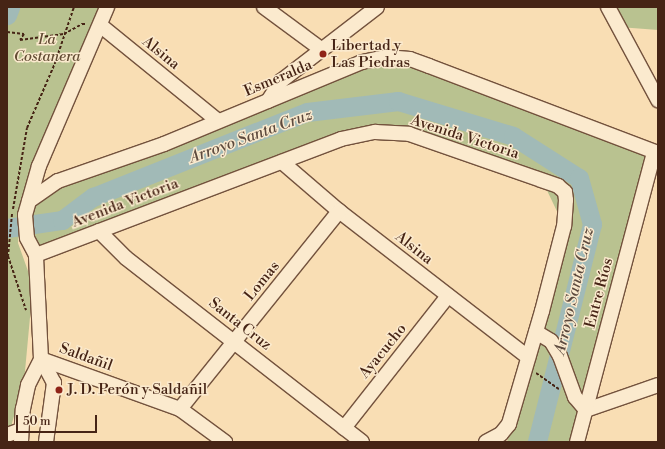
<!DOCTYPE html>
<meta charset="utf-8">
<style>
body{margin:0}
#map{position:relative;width:665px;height:449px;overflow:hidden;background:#f9deb4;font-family:"Libre Bodoni",serif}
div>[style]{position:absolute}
.green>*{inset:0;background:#b9c290}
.river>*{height:19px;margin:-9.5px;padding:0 9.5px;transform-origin:9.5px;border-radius:9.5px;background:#a1bab7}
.path>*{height:2px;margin-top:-1px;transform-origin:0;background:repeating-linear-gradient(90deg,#462415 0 3px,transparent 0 5px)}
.roads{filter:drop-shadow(1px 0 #73523d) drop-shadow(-1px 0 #73523d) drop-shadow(0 1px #73523d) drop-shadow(0 -1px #73523d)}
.minor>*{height:14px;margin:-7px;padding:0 7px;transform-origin:7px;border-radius:7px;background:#fbeace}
.dots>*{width:11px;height:11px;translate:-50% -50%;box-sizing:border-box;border:2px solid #fbeace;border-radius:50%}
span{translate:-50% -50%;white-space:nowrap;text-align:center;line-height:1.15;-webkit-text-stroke:3px #fbeace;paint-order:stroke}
.park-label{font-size:15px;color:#634c34;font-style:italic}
.poi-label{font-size:15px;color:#462415}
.left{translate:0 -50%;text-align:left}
.street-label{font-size:15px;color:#462415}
.water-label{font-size:16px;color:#5d4a3e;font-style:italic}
.frame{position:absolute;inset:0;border:8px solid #462415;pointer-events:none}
.scale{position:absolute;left:16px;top:415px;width:81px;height:18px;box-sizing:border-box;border:2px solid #462415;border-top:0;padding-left:5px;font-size:12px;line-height:14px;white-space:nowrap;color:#462415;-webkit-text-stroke:3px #fbeace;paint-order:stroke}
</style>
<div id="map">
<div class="green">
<div style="clip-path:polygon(7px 7px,107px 7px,50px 141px,21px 198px,18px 243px,33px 285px,24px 382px,12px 423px,12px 442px,7px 442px)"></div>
<div style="clip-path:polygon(608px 7px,658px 7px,658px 30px,619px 27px)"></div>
<div style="clip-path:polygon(386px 57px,654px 152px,578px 442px,507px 442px,531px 359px,564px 226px,542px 180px,409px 134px,375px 132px,36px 255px,29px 201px,58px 181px)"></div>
</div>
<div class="river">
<div style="left:7px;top:15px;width:9px;rotate:-69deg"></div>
<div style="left:7px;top:228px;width:56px;rotate:-8.3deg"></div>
<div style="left:62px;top:220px;width:39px;rotate:-37deg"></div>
<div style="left:93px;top:197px;width:230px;rotate:-21.7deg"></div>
<div style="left:307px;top:112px;width:92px;rotate:-6.9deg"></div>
<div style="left:398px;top:101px;width:120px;rotate:16.9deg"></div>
<div style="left:513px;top:136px;width:78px;rotate:32.5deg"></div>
<div style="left:579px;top:178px;width:48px;rotate:74.2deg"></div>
<div style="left:592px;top:224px;width:225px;rotate:104.2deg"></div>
</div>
<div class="path">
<div style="left:7px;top:32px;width:17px;rotate:7deg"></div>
<div style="left:24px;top:34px;width:7px;rotate:124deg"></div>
<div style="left:20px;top:40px;width:44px;rotate:-7.8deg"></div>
<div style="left:64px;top:34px;width:21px;rotate:-29deg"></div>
<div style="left:82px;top:24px;width:5px"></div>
<div style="left:13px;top:209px;width:82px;rotate:-80.2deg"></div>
<div style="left:27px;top:128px;width:71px;rotate:-66.7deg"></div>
<div style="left:55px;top:63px;width:59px;rotate:-71.3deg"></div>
<div style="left:12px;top:214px;width:42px;rotate:95.4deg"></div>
<div style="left:8px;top:256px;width:57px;rotate:71.6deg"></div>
<div style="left:536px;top:373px;width:28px;rotate:35deg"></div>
</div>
<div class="roads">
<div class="minor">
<div style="left:264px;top:7px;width:71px;rotate:36.4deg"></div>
<div style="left:608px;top:7px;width:106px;rotate:61.7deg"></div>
<div style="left:100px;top:25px;width:152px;rotate:39.1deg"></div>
<div style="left:268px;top:101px;width:24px;rotate:-57deg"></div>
<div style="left:281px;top:81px;width:121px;rotate:-37.6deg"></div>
<div style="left:282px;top:162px;width:75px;rotate:40.7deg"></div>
<div style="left:339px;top:211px;width:239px;rotate:37.7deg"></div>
<div style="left:29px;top:201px;width:35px;rotate:-35deg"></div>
<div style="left:58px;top:181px;width:112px;rotate:-19.2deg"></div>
<div style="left:164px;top:144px;width:214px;rotate:-22.5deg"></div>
<div style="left:362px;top:62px;width:25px;rotate:-12deg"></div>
<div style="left:386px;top:57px;width:24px;rotate:5deg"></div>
<div style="left:410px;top:59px;width:20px;rotate:20deg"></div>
<div style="left:429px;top:66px;width:245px;rotate:20.8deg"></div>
<div style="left:99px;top:231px;width:38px;rotate:45deg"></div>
<div style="left:126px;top:258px;width:299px;rotate:37.9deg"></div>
<div style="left:36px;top:255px;width:326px;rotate:-20.8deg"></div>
<div style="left:341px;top:139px;width:35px;rotate:-12deg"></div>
<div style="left:375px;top:132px;width:34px;rotate:3deg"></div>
<div style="left:409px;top:134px;width:158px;rotate:19.2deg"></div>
<div style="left:558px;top:186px;width:9px;rotate:41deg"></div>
<div style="left:565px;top:192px;width:8px;rotate:83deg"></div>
<div style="left:566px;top:200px;width:26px;rotate:94deg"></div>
<div style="left:564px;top:226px;width:88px;rotate:104.5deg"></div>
<div style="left:542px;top:311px;width:118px;rotate:106.3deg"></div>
<div style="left:509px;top:424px;width:13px;rotate:129deg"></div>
<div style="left:501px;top:434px;width:17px;rotate:152deg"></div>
<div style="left:536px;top:332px;width:17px;rotate:31deg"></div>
<div style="left:551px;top:341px;width:17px;rotate:59deg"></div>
<div style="left:560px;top:356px;width:44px;rotate:69.9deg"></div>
<div style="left:575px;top:397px;width:17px;rotate:50deg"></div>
<div style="left:586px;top:410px;width:76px;rotate:-19.1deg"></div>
<div style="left:41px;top:359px;width:148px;rotate:19.8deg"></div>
<div style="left:180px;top:409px;width:56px;rotate:36.3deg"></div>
<div style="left:180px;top:409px;width:254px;rotate:-51.2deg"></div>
<div style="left:344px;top:428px;width:168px;rotate:-51.8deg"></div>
<div style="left:7px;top:435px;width:15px;rotate:-20deg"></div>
<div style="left:21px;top:442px;width:33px;rotate:-87deg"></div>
<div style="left:23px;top:409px;width:25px;rotate:-78deg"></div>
<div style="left:28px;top:385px;width:29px;rotate:-63deg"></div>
<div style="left:46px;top:442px;width:60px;rotate:-82.3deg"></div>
<div style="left:54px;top:383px;width:27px;rotate:-118deg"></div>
<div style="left:41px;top:359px;width:104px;rotate:-92.8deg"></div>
<div style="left:36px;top:255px;width:19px;rotate:-118deg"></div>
<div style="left:27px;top:238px;width:23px;rotate:-95deg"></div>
<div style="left:25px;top:215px;width:51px;rotate:-74.1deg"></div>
<div style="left:39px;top:166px;width:173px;rotate:-66.8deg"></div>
<div style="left:577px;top:442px;width:300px;rotate:-75.1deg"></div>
</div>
</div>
<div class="dots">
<div style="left:323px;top:54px;background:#8f2418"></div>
<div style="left:59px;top:390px;background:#8f2418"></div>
</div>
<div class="park-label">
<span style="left:47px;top:48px">La<br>Costanera</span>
</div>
<div class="poi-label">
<span class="left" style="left:331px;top:54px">Libertad y<br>Las Piedras</span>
<span class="left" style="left:67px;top:390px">J. D. Perón y Saldañil</span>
</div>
<div class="street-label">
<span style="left:161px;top:53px;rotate:39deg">Alsina</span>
<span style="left:278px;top:78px;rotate:-23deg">Esmeralda</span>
<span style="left:465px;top:137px;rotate:18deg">Avenida Victoria</span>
<span style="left:125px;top:203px;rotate:-21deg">Avenida Victoria</span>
<span style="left:414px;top:248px;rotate:38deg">Alsina</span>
<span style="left:262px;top:281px;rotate:-51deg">Lomas</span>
<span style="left:599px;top:293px;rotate:-75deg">Entre Ríos</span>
<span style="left:240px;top:324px;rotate:38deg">Santa Cruz</span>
<span style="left:383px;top:351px;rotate:-51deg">Ayacucho</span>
<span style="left:86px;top:357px;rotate:20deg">Saldañil</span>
</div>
<div class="water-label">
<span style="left:251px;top:136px;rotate:-20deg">Arroyo Santa Cruz</span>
<span style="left:574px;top:291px;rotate:-77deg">Arroyo Santa Cruz</span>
</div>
<div class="frame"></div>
<div class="scale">50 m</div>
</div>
